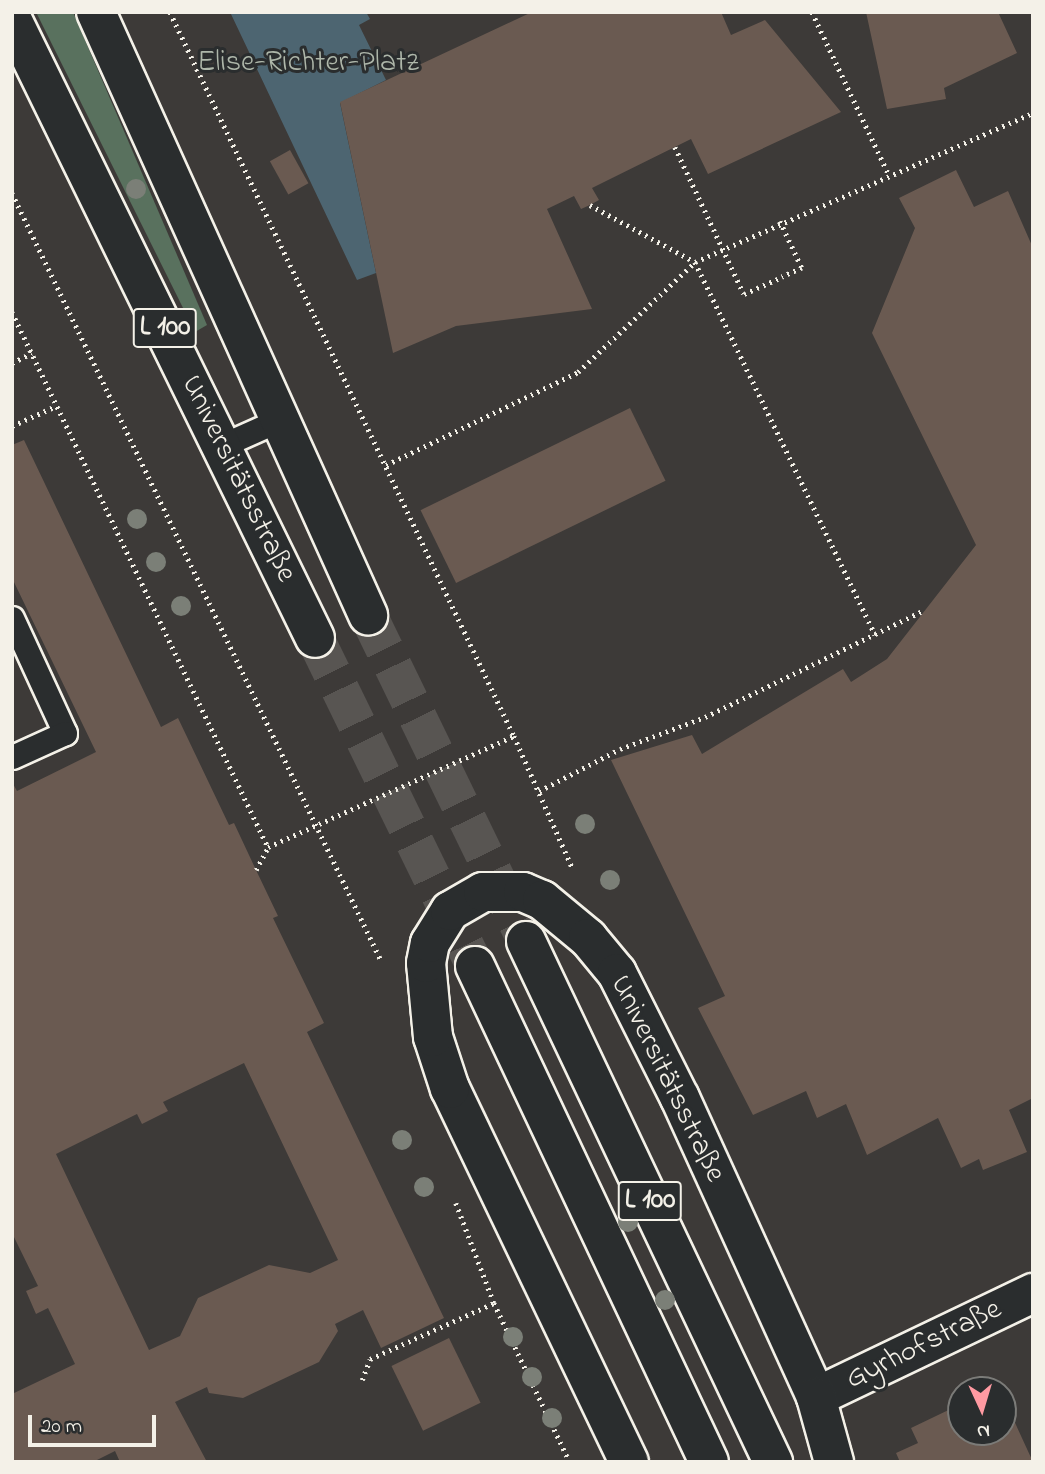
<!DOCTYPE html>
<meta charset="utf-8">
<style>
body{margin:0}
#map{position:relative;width:1045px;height:1474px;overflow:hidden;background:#3d3a38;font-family:"Indie Flower",sans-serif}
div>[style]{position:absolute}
.green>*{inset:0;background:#59715e}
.water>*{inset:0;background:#4d6571}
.building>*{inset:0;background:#6a5a51;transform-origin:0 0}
.primary-tunnel>*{height:38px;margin-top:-19px;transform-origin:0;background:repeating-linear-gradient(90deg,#585552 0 38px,transparent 0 57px)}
.path>*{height:4.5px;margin-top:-2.25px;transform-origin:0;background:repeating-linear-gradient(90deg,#f4f1e8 0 2px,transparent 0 7px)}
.roads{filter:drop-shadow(2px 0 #f4f1e8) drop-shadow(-2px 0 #f4f1e8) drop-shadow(0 2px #f4f1e8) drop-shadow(0 -2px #f4f1e8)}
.lane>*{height:23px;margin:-11.5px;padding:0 11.5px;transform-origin:11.5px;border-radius:11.5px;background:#2a2d2e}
.street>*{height:38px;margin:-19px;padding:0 19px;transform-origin:19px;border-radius:19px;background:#2a2d2e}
.primary>*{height:38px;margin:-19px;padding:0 19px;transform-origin:19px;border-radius:19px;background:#2a2d2e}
.path-bridge>*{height:4.5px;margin-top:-2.25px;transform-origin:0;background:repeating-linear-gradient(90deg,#f4f1e8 0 2px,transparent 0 7px)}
.trees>*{width:20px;height:20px;margin:-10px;border-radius:50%;background:#7b7f77}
span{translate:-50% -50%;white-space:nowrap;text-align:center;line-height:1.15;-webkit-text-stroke:6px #2a2d2e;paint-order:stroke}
.shield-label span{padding:2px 5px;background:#2a2d2e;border:2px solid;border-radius:5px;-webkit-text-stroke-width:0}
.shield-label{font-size:28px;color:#f4f1e8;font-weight:700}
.park-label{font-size:30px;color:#aeb7aa}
.street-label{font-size:30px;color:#f4f1e8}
.frame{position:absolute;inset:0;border:14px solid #f4f1e8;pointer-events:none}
.north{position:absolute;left:947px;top:1376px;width:70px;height:70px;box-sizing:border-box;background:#2a2d2e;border:2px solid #7b7b78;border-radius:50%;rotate:176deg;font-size:19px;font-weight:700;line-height:28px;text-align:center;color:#f4f1e8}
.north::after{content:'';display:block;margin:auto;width:24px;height:32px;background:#ff9aa2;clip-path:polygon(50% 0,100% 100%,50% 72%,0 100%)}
.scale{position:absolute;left:28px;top:1415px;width:128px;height:32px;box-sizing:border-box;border:4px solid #f4f1e8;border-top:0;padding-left:9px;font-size:21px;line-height:24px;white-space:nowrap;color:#f4f1e8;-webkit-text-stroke:5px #2a2d2e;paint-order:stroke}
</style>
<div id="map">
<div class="green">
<div style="clip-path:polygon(36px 12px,73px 12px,207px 325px,195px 332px)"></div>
</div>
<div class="water">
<div style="clip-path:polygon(230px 12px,366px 12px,370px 19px,359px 25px,386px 80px,340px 103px,376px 273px,357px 280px)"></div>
</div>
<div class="building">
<div style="clip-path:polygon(532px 12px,721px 12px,731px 35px,765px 20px,841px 112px,708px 174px,691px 139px,592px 188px,599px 200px,590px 205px,581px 209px,574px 196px,547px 209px,592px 309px,456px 326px,393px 353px,340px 102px)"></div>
<div style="clip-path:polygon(866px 12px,998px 12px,1017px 53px,944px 88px,946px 99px,887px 109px)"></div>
<div style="left:290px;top:150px;width:38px;height:23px;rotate:61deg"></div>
<div style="clip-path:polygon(956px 170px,974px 207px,1008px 191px,1033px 248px,1033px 1098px,1009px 1110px,1027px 1152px,983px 1170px,979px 1159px,961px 1168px,938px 1118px,867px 1155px,846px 1104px,817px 1118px,806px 1091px,753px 1115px,698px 1008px,725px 996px,611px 760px,692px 735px,702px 754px,843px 669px,851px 682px,887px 659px,976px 545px,872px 333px,915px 228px,899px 198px)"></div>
<div style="left:630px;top:408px;width:81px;height:233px;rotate:64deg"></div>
<div style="clip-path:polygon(evenodd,24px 440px,161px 727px,178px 718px,229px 825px,234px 823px,256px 870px,278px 916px,273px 918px,324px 1023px,307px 1032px,444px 1318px,381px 1348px,363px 1310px,335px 1324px,338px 1331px,319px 1362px,243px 1398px,209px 1393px,207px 1387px,175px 1402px,207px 1462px,120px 1462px,115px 1451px,93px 1462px,12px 1462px,12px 1394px,75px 1364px,48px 1308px,36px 1314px,26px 1291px,38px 1286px,12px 1233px,12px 782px,17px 791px,96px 752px,12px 578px,12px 445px,24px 440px,244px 1063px,338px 1260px,310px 1273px,269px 1265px,198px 1298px,180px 1336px,149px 1350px,56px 1154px,137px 1114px,142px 1124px,168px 1111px,163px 1102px,244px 1063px)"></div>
<div style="left:449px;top:1338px;width:72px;height:64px;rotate:64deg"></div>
<div style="clip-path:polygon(1005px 1401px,1033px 1462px,900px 1462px,896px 1453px,918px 1443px,911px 1428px,961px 1404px,961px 1432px,1003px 1432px)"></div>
</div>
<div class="primary-tunnel">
<div style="left:368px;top:615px;width:362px;rotate:64.1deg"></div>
<div style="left:315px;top:638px;width:365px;rotate:64deg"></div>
</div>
<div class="path">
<div style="left:170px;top:12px;width:802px;rotate:64.59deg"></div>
<div style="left:514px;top:736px;width:145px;rotate:66.1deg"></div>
<div style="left:812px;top:12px;width:180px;rotate:64.7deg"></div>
<div style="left:12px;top:193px;width:853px;rotate:64.31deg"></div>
<div style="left:590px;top:205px;width:119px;rotate:28.5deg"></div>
<div style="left:695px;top:262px;width:414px;rotate:64.2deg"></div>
<div style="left:780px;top:221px;width:52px;rotate:64.9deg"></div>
<div style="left:802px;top:268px;width:22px;rotate:156deg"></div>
<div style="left:12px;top:312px;width:593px;rotate:64.43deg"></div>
<div style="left:268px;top:847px;width:270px;rotate:-24.3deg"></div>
<div style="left:12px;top:363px;width:22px;rotate:-27deg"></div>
<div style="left:12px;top:426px;width:48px;rotate:-24.4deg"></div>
<div style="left:386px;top:465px;width:213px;rotate:-25.8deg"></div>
<div style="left:578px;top:372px;width:161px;rotate:-43.2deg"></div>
<div style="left:695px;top:262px;width:369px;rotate:-23.8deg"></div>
<div style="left:539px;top:791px;width:91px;rotate:-27.4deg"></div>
<div style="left:620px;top:749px;width:91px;rotate:-20.6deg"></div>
<div style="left:705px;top:717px;width:244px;rotate:-26deg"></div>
<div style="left:256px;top:870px;width:26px;rotate:-62deg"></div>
<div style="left:456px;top:1203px;width:107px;rotate:69.2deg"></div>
<div style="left:494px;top:1303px;width:176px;rotate:64.5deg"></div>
<div style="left:362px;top:1380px;width:22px;rotate:-69deg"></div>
<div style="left:370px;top:1359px;width:136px;rotate:-24.3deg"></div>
</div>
<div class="roads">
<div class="lane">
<div style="left:223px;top:445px;width:59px;rotate:-24deg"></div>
<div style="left:12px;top:618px;width:127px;rotate:65.3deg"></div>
<div style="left:65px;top:733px;width:58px;rotate:155.6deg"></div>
</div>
<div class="street">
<div style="left:816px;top:1397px;width:241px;rotate:-25.6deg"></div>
<div style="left:629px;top:1462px;width:414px;rotate:-115.6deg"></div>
<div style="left:450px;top:1089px;width:55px;rotate:-108.1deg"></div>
<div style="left:433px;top:1037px;width:74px;rotate:-95.4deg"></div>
<div style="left:426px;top:963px;width:20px;rotate:-79deg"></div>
<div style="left:430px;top:943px;width:38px;rotate:-58deg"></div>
<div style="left:450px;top:911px;width:38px;rotate:-30deg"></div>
<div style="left:483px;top:892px;width:40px"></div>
<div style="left:523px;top:892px;width:21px;rotate:23deg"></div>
<div style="left:542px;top:900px;width:60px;rotate:39.6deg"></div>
<div style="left:588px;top:938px;width:45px;rotate:50.4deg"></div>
<div style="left:617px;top:973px;width:140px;rotate:63.3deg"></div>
<div style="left:680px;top:1098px;width:328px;rotate:65.5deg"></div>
<div style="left:816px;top:1397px;width:67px;rotate:74.5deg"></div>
</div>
<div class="primary">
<div style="left:96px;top:12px;width:662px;rotate:65.72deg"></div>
<div style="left:12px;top:19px;width:689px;rotate:63.92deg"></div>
<div style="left:526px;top:941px;width:577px;rotate:64.63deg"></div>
<div style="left:475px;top:966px;width:548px;rotate:64.74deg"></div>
</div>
</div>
<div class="path-bridge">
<div style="left:675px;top:147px;width:162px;rotate:64.9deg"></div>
<div style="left:744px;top:294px;width:42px;rotate:-24.1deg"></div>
</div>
<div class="trees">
<div style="left:136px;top:189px"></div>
<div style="left:137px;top:519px"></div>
<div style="left:156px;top:562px"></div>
<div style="left:181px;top:606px"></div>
<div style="left:585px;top:824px"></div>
<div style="left:610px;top:880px"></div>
<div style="left:402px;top:1140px"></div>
<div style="left:424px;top:1187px"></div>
<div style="left:628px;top:1222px"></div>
<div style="left:665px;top:1300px"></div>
<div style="left:513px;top:1337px"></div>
<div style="left:532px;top:1377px"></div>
<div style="left:552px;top:1418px"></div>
</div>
<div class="shield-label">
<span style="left:165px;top:328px">L 100</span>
<span style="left:650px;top:1201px">L 100</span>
</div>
<div class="park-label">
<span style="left:308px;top:63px">Elise-Richter-Platz</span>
</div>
<div class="street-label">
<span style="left:238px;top:479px;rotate:64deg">Universitätsstraße</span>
<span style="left:667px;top:1079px;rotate:64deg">Universitätsstraße</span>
<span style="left:924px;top:1345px;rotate:-26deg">Gyrhofstraße</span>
</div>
<div class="frame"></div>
<div class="north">N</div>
<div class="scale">20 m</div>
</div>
